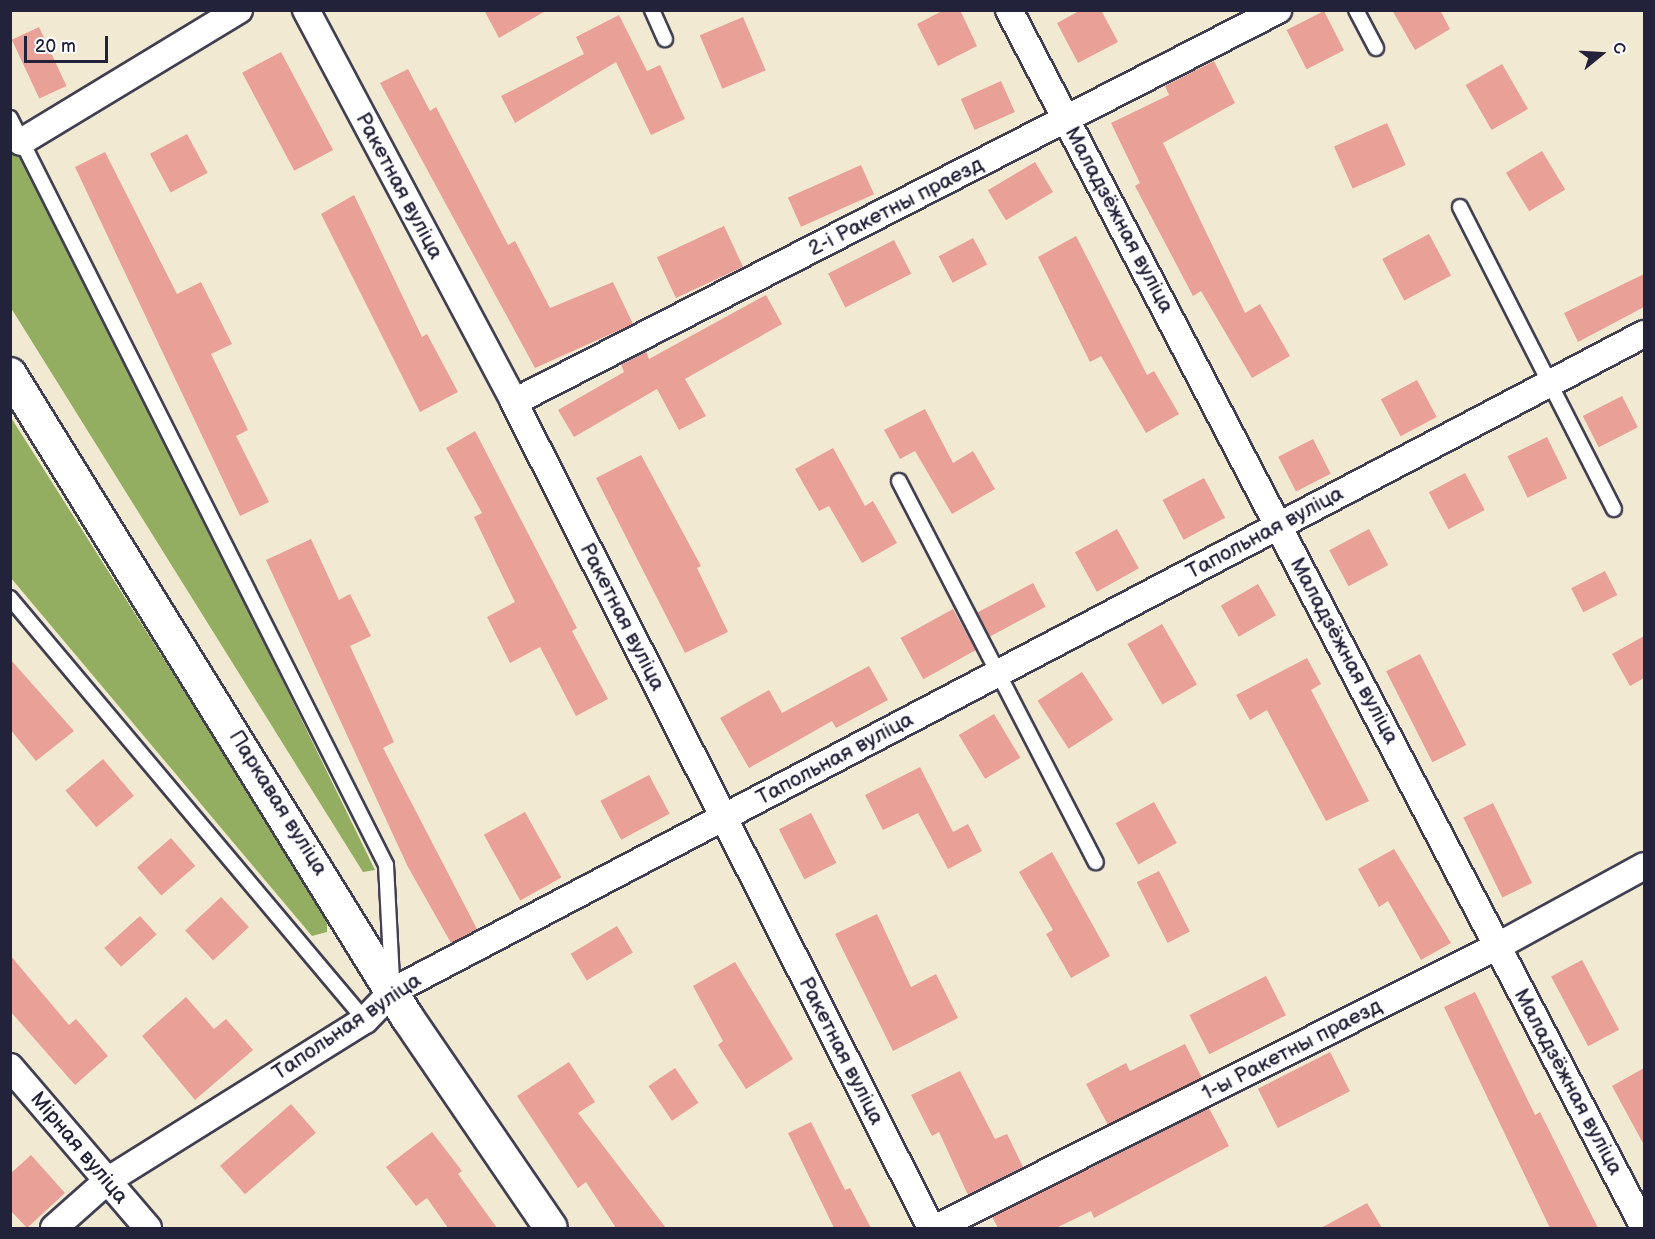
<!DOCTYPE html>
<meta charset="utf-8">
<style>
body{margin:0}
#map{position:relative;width:1655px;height:1239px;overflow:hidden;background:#f2e9d3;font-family:"Balsamiq Sans",sans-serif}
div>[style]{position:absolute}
.forest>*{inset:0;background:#93ae60}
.building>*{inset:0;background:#e9a097;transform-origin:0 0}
.roads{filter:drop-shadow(2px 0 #414052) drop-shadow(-2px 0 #414052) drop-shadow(0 2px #414052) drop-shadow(0 -2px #414052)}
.service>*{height:14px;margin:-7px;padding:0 7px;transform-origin:7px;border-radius:7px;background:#fff}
.minor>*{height:26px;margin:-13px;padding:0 13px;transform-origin:13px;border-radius:13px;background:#fff}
.tertiary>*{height:32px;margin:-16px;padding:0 16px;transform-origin:16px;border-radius:16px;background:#fff}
span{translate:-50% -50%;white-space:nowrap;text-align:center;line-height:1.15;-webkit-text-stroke:5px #fff;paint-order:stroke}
.street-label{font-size:21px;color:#22223b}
.frame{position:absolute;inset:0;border:12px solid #22223b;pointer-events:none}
.north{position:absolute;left:1571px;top:24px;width:60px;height:60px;-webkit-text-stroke:4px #fff;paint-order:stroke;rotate:72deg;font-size:16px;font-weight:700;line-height:24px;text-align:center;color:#22223b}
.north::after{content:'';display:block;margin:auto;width:21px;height:27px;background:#22223b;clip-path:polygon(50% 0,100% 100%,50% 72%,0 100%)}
.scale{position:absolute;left:24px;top:36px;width:84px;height:27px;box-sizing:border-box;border:3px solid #22223b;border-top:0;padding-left:8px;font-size:18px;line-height:21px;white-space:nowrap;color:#22223b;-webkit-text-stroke:4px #fff;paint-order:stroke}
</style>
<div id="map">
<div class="forest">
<div style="clip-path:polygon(10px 123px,375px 870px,363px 872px,11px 308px)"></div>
<div style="clip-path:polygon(10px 416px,327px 917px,327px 932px,312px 936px,11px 578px)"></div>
</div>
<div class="building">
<div style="clip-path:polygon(484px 10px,547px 10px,499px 38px)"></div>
<div style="clip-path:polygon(944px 10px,960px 10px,977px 46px,938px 66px,917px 24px)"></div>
<div style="clip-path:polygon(1081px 10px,1101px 10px,1118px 42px,1078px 63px,1057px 23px)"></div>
<div style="clip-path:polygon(1392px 10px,1440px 10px,1450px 29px,1415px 50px)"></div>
<div style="left:1324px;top:11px;width:44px;height:42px;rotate:63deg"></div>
<div style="clip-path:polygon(619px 15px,647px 71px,660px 65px,685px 119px,651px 135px,616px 62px,515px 123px,501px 96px,584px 54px,576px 37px)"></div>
<div style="left:743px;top:17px;width:58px;height:47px;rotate:67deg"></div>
<div style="left:39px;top:27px;width:65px;height:30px;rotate:65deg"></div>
<div style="left:281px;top:52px;width:111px;height:44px;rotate:62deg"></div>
<div style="clip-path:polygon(1214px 61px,1235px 103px,1163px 143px,1245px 313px,1260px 304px,1290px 356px,1252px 378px,1201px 291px,1193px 296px,1135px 186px,1140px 183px,1111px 123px,1169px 95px,1165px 86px)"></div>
<div style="left:1502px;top:64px;width:52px;height:42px;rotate:60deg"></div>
<div style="clip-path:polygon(408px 69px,430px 111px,436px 107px,508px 245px,515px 241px,550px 308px,613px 282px,633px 324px,535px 368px,380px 83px)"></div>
<div style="left:1001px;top:81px;width:34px;height:44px;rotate:66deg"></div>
<div style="left:1387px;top:123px;width:46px;height:58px;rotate:66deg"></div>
<div style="left:187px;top:134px;width:44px;height:42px;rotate:62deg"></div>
<div style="left:1542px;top:151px;width:45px;height:42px;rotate:59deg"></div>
<div style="clip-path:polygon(105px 152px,177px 294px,201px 282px,232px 344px,211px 354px,248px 430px,236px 436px,269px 502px,240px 516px,75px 167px)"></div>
<div style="left:1035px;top:162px;width:35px;height:55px;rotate:59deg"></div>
<div style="left:861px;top:165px;width:32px;height:80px;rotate:66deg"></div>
<div style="clip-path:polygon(354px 195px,422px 337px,427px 334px,458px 392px,420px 412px,321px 214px)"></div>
<div style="left:724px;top:226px;width:45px;height:74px;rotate:65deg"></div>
<div style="left:1429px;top:234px;width:47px;height:53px;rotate:62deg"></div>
<div style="clip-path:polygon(1076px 236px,1147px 375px,1154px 371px,1179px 414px,1146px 433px,1101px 356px,1090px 362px,1038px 257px)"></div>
<div style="left:973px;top:238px;width:30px;height:39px;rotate:62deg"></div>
<div style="left:894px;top:240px;width:38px;height:74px;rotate:63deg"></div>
<div style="clip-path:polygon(1644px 274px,1644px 307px,1578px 342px,1564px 313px)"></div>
<div style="clip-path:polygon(766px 295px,782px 324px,685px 379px,706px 416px,679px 430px,657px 389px,574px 437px,558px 410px,624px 372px,621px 364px,646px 351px,649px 359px)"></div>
<div style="left:1417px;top:380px;width:42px;height:41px;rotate:62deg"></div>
<div style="left:1622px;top:396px;width:35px;height:44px;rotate:63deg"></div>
<div style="clip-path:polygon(925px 409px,953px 463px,973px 451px,995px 489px,952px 514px,915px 451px,900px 459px,884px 430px)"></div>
<div style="clip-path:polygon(475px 431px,577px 628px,572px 631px,608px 699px,576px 716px,540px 647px,510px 663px,487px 617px,515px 602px,474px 517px,482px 513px,446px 448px)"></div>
<div style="left:1547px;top:437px;width:46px;height:44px;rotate:64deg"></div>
<div style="left:1313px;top:439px;width:39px;height:39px;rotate:63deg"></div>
<div style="clip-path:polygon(833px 448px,865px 506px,873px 501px,897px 543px,862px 563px,829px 506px,819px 511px,795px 469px)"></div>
<div style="clip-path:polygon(641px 455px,701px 566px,697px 568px,728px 632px,685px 653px,596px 478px)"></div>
<div style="left:1465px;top:473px;width:42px;height:41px;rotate:62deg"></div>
<div style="left:1204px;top:478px;width:45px;height:47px;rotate:62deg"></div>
<div style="left:1117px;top:529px;width:45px;height:48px;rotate:61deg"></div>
<div style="left:1369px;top:529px;width:41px;height:45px;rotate:62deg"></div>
<div style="clip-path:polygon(311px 539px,339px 600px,350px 594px,371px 636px,350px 646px,394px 742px,383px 748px,477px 929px,451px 943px,408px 867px,266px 560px)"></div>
<div style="left:1605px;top:571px;width:27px;height:38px;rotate:63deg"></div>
<div style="left:1033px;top:583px;width:27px;height:63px;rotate:62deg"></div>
<div style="left:1258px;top:584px;width:36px;height:43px;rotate:60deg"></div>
<div style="left:953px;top:609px;width:47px;height:60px;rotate:61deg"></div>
<div style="left:1162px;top:624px;width:70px;height:40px;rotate:60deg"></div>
<div style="clip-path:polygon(1644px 636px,1644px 678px,1630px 686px,1612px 654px)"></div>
<div style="left:1420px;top:654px;width:102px;height:38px;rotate:63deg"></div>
<div style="clip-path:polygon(1307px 658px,1321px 684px,1311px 690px,1369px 801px,1326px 821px,1267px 710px,1250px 720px,1236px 695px)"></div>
<div style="clip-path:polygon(10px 659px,74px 731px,36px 761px,10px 729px)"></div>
<div style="clip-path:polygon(869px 666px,888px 700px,836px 728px,832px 721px,749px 768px,720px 718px,769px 690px,782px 713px)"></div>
<div style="left:1082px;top:672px;width:57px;height:53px;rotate:57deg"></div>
<div style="left:994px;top:714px;width:51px;height:41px;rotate:59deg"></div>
<div style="left:103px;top:759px;width:48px;height:49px;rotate:50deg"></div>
<div style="clip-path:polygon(920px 767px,953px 832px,968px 824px,982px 851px,948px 869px,918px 813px,883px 830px,865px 795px)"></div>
<div style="left:649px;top:775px;width:44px;height:55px;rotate:62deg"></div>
<div style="left:1154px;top:802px;width:47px;height:44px;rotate:61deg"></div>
<div style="left:1493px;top:803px;width:89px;height:33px;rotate:64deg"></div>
<div style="left:525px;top:812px;width:75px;height:47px;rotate:61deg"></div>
<div style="left:811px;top:813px;width:56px;height:36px;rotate:63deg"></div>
<div style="left:171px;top:838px;width:37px;height:45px;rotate:49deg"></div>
<div style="clip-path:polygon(1394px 849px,1451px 943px,1421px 960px,1388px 901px,1379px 907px,1358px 869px)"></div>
<div style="clip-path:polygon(1052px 852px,1110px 956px,1071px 978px,1046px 934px,1053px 930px,1019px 872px)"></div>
<div style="left:1159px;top:871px;width:68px;height:25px;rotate:63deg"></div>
<div style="left:221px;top:897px;width:41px;height:49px;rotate:47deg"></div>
<div style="clip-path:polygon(877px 914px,911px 987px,936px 974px,958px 1018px,893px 1051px,835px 934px)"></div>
<div style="left:140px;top:916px;width:25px;height:48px;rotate:48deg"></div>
<div style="left:617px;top:926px;width:31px;height:54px;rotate:59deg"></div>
<div style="clip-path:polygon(10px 955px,69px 1025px,76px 1019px,108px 1056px,75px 1085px,10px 1011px)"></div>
<div style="left:1582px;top:960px;width:79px;height:35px;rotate:62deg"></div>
<div style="clip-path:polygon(735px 962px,793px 1059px,746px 1089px,718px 1045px,723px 1041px,693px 986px)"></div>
<div style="left:1266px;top:976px;width:44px;height:86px;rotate:63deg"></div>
<div style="clip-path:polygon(1475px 992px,1535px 1115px,1540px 1112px,1598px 1228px,1550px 1228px,1444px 1007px)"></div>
<div style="clip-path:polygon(186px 997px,214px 1029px,226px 1019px,253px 1050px,195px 1100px,142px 1036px)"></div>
<div style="clip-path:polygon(1185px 1044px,1202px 1078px,1108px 1125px,1086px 1084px,1126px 1063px,1130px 1071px)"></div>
<div style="left:1330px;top:1052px;width:44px;height:81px;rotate:63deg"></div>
<div style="clip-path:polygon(569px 1062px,595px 1102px,578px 1113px,666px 1228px,616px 1228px,586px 1182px,578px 1188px,517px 1096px)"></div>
<div style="left:675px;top:1068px;width:42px;height:32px;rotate:56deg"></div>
<div style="clip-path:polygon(1644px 1068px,1644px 1145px,1612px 1086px)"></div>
<div style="clip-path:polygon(960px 1071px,995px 1139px,1007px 1134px,1023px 1167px,968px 1195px,939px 1132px,932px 1136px,911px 1095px)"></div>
<div style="left:291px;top:1104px;width:38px;height:94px;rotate:49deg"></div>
<div style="clip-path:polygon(1209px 1108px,1229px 1146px,1094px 1218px,1091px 1211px,1056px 1228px,998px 1228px,992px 1217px)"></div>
<div style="clip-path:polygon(811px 1122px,845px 1190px,850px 1188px,871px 1228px,834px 1228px,788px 1133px)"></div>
<div style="clip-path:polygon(432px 1132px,462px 1171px,458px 1174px,497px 1228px,448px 1228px,427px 1198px,416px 1206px,386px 1167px)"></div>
<div style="clip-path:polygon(31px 1155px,65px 1193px,27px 1228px,10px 1210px,10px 1174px)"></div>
<div style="clip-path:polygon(1367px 1203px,1382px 1228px,1321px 1228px)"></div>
</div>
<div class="roads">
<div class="service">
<div style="left:652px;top:10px;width:32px;rotate:66deg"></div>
<div style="left:1356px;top:10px;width:43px;rotate:62.2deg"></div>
<div style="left:10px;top:118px;width:836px;rotate:63.28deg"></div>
<div style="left:386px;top:865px;width:113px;rotate:87deg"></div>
<div style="left:1460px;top:207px;width:339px;rotate:63deg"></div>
<div style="left:899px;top:481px;width:429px;rotate:62.7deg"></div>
<div style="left:10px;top:598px;width:551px;rotate:49.93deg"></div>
</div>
<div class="minor">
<div style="left:306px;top:10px;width:444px;rotate:62deg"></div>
<div style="left:514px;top:402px;width:925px;rotate:63.21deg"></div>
<div style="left:1009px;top:10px;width:1373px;rotate:62.45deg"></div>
<div style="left:21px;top:142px;width:255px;rotate:-31.2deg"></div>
<div style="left:514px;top:402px;width:859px;rotate:-27.16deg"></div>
<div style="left:10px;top:1067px;width:212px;rotate:49.4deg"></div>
<div style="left:54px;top:1228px;width:71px;rotate:-41.6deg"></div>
<div style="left:107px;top:1181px;width:304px;rotate:-32deg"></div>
<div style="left:365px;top:1020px;width:40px;rotate:-46deg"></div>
<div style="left:393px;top:991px;width:1413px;rotate:-27.71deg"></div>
<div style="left:936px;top:1228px;width:629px;rotate:-26.65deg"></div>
<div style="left:1498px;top:946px;width:166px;rotate:-28.7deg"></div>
</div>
<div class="tertiary">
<div style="left:10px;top:374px;width:756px;rotate:58.31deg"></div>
<div style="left:407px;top:1017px;width:255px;rotate:55.7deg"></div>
</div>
</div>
<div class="street-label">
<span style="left:399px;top:186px;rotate:62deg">Ракетная вуліца</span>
<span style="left:896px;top:207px;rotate:-27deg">2-і Ракетны праезд</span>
<span style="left:1119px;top:220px;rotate:62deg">Маладзёжная вуліца</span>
<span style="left:1265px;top:533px;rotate:-28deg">Тапольная вуліца</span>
<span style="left:622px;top:617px;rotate:63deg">Ракетная вуліца</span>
<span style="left:1344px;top:651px;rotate:62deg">Маладзёжная вуліца</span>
<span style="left:835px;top:759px;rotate:-28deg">Тапольная вуліца</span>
<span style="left:278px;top:803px;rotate:58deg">Паркавая вуліца</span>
<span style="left:347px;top:1027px;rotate:-34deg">Тапольная вуліца</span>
<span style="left:1292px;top:1050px;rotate:-27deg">1-ы Ракетны праезд</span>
<span style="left:841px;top:1051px;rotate:63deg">Ракетная вуліца</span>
<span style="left:1568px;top:1082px;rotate:62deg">Маладзёжная вуліца</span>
<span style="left:79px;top:1148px;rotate:50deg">Мірная вуліца</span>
</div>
<div class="frame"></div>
<div class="north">С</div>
<div class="scale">20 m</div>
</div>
